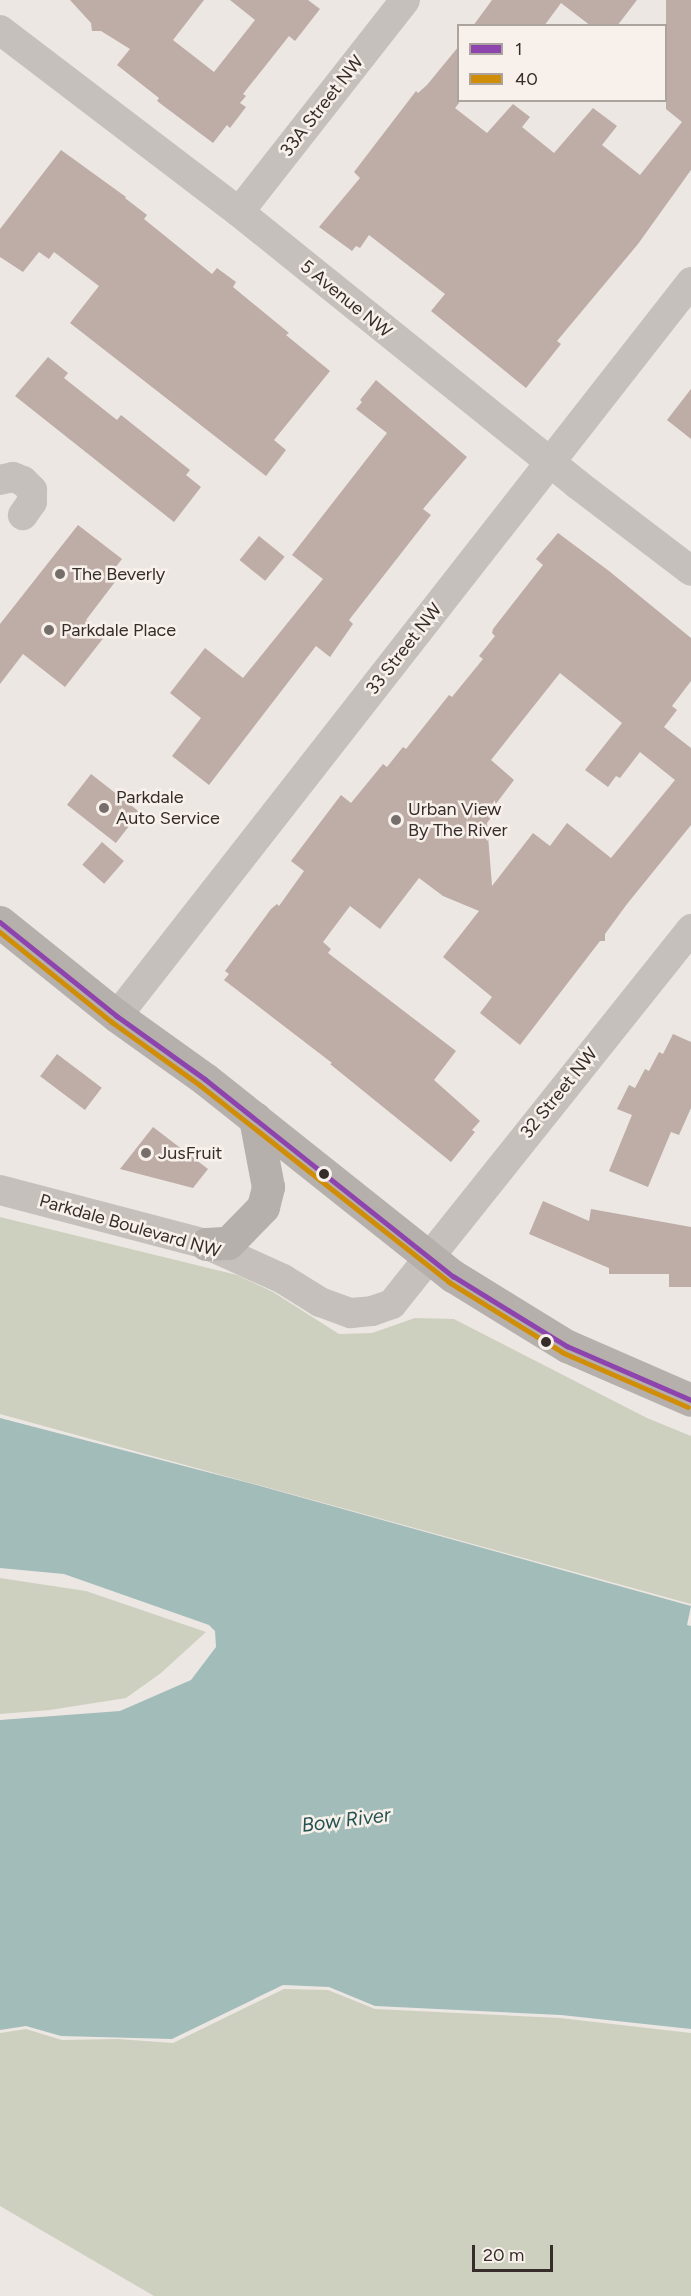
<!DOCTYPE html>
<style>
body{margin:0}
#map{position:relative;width:691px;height:2296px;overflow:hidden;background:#ece7e3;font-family:Figtree,sans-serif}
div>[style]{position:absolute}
.green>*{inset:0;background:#ced0bf}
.water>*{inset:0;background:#a2bcba}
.building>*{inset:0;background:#beaca6;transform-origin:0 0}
.minor>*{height:30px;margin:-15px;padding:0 15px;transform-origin:15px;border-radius:15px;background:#c6c0bc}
.secondary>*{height:33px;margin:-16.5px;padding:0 16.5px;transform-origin:16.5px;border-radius:16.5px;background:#b6b0ad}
.bus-1>*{height:4.5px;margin:-2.25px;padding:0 2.25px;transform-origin:2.25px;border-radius:2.25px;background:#8e44ad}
.bus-2>*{height:4.5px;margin:-2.25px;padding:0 2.25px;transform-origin:2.25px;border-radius:2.25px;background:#d08e08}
.dots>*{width:16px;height:16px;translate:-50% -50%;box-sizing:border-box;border:3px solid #f8f1eb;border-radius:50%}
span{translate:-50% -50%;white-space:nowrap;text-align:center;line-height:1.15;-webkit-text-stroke:5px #f8f1eb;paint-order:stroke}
.street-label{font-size:18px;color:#362d2a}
.poi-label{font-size:18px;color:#362d2a}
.left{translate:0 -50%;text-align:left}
.water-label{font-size:20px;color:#255352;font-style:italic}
.legend{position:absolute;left:457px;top:24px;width:210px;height:78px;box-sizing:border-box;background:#f8f1eb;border:2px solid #aaa39e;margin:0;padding:8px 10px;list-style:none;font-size:18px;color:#362d2a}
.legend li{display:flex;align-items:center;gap:12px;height:30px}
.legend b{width:30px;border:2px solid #aaa39e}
.scale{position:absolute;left:472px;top:2245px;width:81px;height:27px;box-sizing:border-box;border:3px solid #362d2a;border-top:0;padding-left:8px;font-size:18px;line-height:21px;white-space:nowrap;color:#362d2a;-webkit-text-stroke:4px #f8f1eb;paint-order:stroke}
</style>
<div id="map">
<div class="green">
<div style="clip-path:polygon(0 1217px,237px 1275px,273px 1292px,339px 1334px,372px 1333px,415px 1318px,454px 1319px,647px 1418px,691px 1436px,691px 1604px,0 1414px)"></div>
<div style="clip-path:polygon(0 1578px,86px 1591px,206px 1632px,161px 1673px,126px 1698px,50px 1710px,0 1714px)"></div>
<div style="clip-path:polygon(284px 1989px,328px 1990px,375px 2009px,560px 2018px,691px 2033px,691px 2296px,154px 2296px,0 2206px,0 2033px,26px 2029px,62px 2040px,118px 2039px,173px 2043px)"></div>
</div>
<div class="water">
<div style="clip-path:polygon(0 1418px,253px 1484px,691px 1606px,687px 1625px,691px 1626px,691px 2029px,561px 2015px,375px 2006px,329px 1987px,283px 1985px,172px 2039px,61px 2036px,26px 2026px,0 2030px,0 1720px,120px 1711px,191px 1680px,216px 1647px,215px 1631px,209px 1625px,64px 1574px,0 1568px)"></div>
</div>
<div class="building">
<div style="clip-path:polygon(70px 0,204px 0,173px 40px,214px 72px,255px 20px,230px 0,308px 0,320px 9px,295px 41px,289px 36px,243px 94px,246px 96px,240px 103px,246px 107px,230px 128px,227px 125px,213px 143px,157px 101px,159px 98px,117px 65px,130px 49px,101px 31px,92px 31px,91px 23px)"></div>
<div style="clip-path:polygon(492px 0,637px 0,617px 26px,591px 26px,561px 3px,544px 26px,473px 26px)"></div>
<div style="clip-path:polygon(666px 0,691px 0,691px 170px,638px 244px,557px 341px,561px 344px,526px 388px,431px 311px,445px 294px,369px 235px,360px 248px,356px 246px,352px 251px,319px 227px,360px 178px,354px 172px,416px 91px,418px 93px,427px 85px,459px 46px,459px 103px,455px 108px,487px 133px,513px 104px,530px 117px,522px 127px,554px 153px,593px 108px,617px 126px,602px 145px,640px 175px,682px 122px,666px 109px)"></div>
<div style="clip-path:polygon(61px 150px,126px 197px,125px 198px,147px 215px,144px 219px,212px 274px,217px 268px,236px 282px,233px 287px,289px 333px,286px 335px,330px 371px,274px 440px,286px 450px,266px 476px,70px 323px,99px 286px,54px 252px,49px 259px,39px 252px,23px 272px,0 257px,0 229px)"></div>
<div style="clip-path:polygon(48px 357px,68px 373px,64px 378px,117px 420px,121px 415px,190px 470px,186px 475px,201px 487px,174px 522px,15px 396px)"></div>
<div style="clip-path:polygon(376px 380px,467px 457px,423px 509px,431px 515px,349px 620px,353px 624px,330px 657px,316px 646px,209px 785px,172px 756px,201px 718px,170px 693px,205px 648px,243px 678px,323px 579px,292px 555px,387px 433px,356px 409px,362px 402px,360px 400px)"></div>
<div style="clip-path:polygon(691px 389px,691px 439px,667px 420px)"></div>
<div style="clip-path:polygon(78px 525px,122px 559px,111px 573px,118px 578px,86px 620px,105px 636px,65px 687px,23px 654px,0 684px,0 624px)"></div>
<div style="clip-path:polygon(evenodd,558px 533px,609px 571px,691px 638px,691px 681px,672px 706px,677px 710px,664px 727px,691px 748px,691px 825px,627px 904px,605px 934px,605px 941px,600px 941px,520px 1045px,480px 1013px,492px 997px,443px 957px,479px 911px,443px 896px,419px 878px,380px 929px,350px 906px,323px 942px,331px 949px,328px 953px,456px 1051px,434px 1080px,480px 1121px,472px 1130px,475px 1132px,451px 1162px,330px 1064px,332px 1063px,224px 980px,229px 974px,225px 971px,271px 909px,277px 904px,279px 906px,304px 871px,291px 861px,341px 795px,351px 803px,383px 764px,387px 767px,403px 747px,406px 749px,449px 695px,452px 697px,483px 659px,479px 656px,495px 636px,492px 633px,493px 629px,543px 565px,536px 559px,558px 533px,560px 673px,622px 723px,585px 770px,608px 787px,616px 776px,620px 778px,640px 752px,675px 780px,611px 858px,567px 823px,550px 846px,533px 833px,492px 886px,487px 823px,495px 812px,492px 809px,514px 780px,491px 760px,560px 673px)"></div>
<div style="left:259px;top:536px;width:33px;height:31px;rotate:39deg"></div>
<div style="left:91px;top:774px;width:62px;height:39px;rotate:38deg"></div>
<div style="left:102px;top:842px;width:29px;height:30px;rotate:41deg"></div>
<div style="clip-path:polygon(673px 1034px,691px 1042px,691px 1108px,679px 1135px,671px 1132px,648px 1187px,609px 1171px,632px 1115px,617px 1109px,629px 1085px,635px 1088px,645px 1069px,649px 1071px,659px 1052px,663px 1054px)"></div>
<div style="left:57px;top:1054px;width:56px;height:28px;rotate:37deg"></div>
<div style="clip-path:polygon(153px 1127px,208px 1169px,193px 1188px,120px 1169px)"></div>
<div style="clip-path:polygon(543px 1201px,589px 1221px,591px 1209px,691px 1227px,691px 1287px,669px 1287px,669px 1274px,609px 1274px,609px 1268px,529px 1234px)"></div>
</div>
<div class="minor">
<div style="left:0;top:30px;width:300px;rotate:37.3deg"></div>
<div style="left:239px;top:212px;width:434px;rotate:38.8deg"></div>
<div style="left:577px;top:484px;width:143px;rotate:37.3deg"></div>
<div style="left:239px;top:212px;width:269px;rotate:-51.9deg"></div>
<div style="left:0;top:480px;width:13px;rotate:-13deg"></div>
<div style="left:13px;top:477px;width:11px;rotate:22deg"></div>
<div style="left:23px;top:481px;width:13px;rotate:45deg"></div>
<div style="left:32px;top:490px;width:12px;rotate:90deg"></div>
<div style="left:32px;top:502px;width:16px;rotate:125deg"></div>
<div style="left:117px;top:1016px;width:932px;rotate:-51.97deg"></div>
<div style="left:0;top:1190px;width:213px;rotate:14.7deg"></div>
<div style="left:206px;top:1244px;width:85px;rotate:24.4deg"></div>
<div style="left:283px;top:1279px;width:44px;rotate:31.9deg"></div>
<div style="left:320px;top:1302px;width:33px;rotate:20deg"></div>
<div style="left:351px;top:1313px;width:21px;rotate:-5deg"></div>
<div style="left:372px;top:1311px;width:21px;rotate:-19deg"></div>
<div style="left:392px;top:1304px;width:480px;rotate:-51.4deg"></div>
</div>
<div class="secondary">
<div style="left:0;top:922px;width:150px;rotate:38.8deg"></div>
<div style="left:117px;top:1016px;width:108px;rotate:35.6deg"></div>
<div style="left:205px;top:1079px;width:317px;rotate:38.5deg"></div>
<div style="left:453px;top:1276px;width:134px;rotate:31.6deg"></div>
<div style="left:567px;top:1346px;width:135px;rotate:23.5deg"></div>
<div style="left:206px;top:1244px;width:22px;rotate:-3deg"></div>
<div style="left:228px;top:1243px;width:50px;rotate:-45.8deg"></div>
<div style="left:263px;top:1207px;width:21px;rotate:-76deg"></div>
<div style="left:268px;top:1187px;width:70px;rotate:-100.7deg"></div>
</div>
<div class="bus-1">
<div style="left:0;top:922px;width:150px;rotate:38.8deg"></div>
<div style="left:117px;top:1016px;width:108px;rotate:35.6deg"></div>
<div style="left:205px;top:1079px;width:317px;rotate:38.5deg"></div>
<div style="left:453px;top:1276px;width:134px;rotate:31.6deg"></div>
<div style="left:567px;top:1346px;width:135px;rotate:23.5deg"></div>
</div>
<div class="bus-2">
<div style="left:0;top:932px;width:144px;rotate:38.8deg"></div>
<div style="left:112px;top:1022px;width:108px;rotate:35.6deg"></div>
<div style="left:200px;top:1085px;width:318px;rotate:38.3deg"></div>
<div style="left:449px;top:1282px;width:135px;rotate:31.7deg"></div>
<div style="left:564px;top:1353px;width:135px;rotate:23.5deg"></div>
</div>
<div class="dots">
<div style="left:60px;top:574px;background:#766e6b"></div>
<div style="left:49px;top:630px;background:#766e6b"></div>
<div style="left:104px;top:808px;background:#766e6b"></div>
<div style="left:396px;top:820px;background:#766e6b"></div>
<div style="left:146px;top:1153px;background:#766e6b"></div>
<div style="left:324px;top:1174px;background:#362d2a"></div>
<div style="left:546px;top:1342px;background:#362d2a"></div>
</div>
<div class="street-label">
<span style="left:322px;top:106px;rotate:-52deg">33A Street NW</span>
<span style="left:346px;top:299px;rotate:39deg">5 Avenue NW</span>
<span style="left:404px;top:649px;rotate:-52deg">33 Street NW</span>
<span style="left:559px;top:1093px;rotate:-51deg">32 Street NW</span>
<span style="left:130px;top:1226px;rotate:16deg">Parkdale Boulevard NW</span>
</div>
<div class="poi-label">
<span class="left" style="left:72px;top:574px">The Beverly</span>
<span class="left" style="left:61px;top:630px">Parkdale Place</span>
<span class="left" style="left:116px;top:808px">Parkdale<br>Auto Service</span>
<span class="left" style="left:408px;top:820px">Urban View<br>By The River</span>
<span class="left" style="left:158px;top:1153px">JusFruit</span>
</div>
<div class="water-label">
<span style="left:346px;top:1820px;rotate:-7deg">Bow River</span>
</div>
<ul class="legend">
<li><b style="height:8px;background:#8e44ad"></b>1</li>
<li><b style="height:8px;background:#d08e08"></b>40</li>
</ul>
<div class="scale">20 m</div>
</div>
